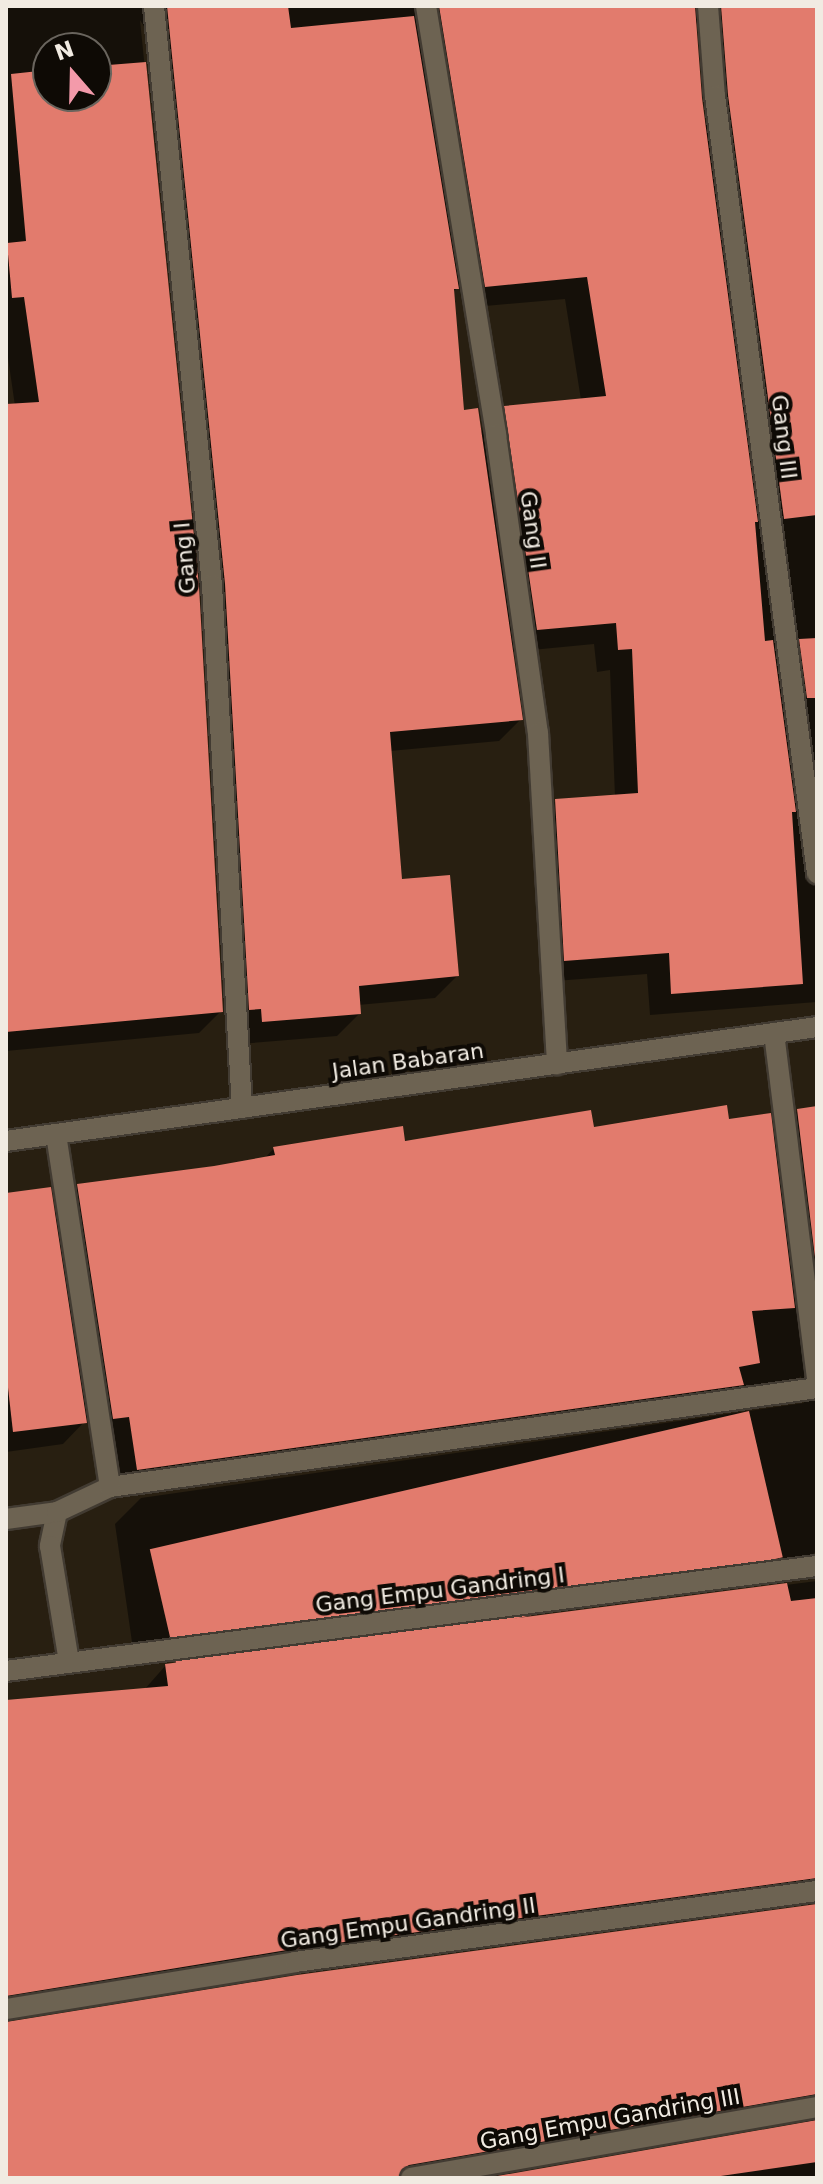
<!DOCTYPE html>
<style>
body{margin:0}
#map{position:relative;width:823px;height:2184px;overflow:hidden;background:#281f11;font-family:"DejaVu Sans",sans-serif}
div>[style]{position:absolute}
.shadow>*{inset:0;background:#0007}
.building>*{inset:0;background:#e27b6d;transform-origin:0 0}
.roads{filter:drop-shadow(2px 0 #423b32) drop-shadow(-2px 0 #423b32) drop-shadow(0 2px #423b32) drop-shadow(0 -2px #423b32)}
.street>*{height:20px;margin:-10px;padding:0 10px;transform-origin:10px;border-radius:10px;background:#6d6352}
.secondary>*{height:20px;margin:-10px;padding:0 10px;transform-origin:10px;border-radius:10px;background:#6d6352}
span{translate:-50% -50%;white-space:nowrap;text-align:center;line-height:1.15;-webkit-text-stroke:8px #0e0a05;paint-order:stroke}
.street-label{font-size:22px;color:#f1ebe2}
.frame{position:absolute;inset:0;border:8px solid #f1ebe2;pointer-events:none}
.north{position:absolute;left:32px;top:32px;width:80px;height:80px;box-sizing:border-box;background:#0e0a05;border:2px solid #69645d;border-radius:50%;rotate:340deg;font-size:22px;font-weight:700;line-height:32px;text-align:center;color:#f1ebe2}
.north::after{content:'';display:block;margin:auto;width:28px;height:36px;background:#f39aaa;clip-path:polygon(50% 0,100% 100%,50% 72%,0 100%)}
</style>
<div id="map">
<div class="shadow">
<div style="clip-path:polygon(evenodd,6px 6px,817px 6px,817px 1002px,650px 1015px,647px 974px,542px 982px,533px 823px,556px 801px,615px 797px,610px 670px,597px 672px,594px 644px,511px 652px,521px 719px,499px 741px,390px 751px,400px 881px,457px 976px,435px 998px,358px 1005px,359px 1014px,337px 1036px,240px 1044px,203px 607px,145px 28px,140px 20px,197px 586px,221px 1011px,199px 1033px,6px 1051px,6px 406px,15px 406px,6px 344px,6px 6px,694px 19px,699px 28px,707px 121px,703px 122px,694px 19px,6px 6px,48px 48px,96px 48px,96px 96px,48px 96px,48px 48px,6px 6px,459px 286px,463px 308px,565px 299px,581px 400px,505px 408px,480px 433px,462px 412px,452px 293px,459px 286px)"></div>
<div style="clip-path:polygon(817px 1108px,817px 1550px,790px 1579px,135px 1663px,115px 1524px,141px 1498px,804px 1403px,801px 1376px,779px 1399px,114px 1492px,107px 1439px,91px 1441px,87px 1419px,63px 1444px,6px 1452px,6px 1195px,53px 1211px,78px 1186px,264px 1159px,274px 1148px,727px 1122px,772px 1137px,798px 1111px)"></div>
<div style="clip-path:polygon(817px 1581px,817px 1893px,803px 1904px,792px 1900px,6px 2014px,6px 1702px,144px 1690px,166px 1665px)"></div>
<div style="clip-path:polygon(817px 1906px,817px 2178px,498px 2178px,808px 2124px,799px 2117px,437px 2178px,6px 2178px,6px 2022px,297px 1977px)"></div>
</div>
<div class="building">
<div style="clip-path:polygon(167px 6px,288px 6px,291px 28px,414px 16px,459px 289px,454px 289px,464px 410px,478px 408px,523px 720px,390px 732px,402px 879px,450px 875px,459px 976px,359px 986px,361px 1014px,262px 1022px,261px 1009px,249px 1010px,225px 584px)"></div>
<div style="clip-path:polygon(439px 6px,695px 6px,702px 98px,758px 522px,755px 522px,765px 641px,773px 640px,796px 812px,792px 812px,803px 984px,671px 994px,669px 953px,564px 961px,555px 799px,638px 793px,632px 649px,618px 650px,616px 623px,537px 630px,504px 406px,606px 396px,587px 277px,485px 287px)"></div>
<div style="clip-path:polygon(721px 6px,817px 6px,817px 515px,784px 519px,728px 95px)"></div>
<div style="clip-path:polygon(146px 62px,199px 586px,223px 1012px,6px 1032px,6px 404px,39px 402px,24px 297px,12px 298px,7px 243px,26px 241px,11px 74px,48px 70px,48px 96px,96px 96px,96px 66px)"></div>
<div style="clip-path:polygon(817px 638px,817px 698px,807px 698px,799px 639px)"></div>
<div style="clip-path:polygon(727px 1105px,729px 1119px,771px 1113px,795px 1308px,752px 1311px,760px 1363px,739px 1367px,744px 1385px,137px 1470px,129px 1417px,113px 1419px,77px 1184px,214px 1166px,275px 1155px,273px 1147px,403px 1126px,405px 1141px,591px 1110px,594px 1127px)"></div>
<div style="clip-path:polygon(817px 1106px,817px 1274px,797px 1109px)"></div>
<div style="clip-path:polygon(51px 1187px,87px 1423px,13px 1432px,6px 1370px,6px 1193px)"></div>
<div style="left:749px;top:1411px;width:150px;height:615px;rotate:77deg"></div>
<div style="clip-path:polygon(787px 1583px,791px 1601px,817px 1598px,817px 1878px,293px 1949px,6px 1996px,6px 1700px,168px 1686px,165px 1664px)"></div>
<div style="clip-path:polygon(817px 1904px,817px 2094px,409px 2165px,402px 2169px,398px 2178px,6px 2178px,6px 2022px,297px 1975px)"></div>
<div style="clip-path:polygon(817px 2120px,817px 2162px,707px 2178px,486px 2178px)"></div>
</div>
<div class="roads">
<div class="street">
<div style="left:154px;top:6px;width:582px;rotate:84.28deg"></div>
<div style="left:212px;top:585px;width:524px;rotate:86.72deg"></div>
<div style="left:426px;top:6px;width:435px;rotate:80.7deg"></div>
<div style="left:496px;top:435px;width:301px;rotate:82deg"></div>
<div style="left:538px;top:733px;width:332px;rotate:86.7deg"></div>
<div style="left:708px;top:6px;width:90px;rotate:85.6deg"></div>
<div style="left:715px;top:96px;width:784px;rotate:82.52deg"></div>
<div style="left:774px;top:1033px;width:349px;rotate:82.9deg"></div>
<div style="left:110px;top:1487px;width:714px;rotate:-7.97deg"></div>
<div style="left:57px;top:1512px;width:35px;rotate:102deg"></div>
<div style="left:50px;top:1546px;width:118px;rotate:80.7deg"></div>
<div style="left:6px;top:1519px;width:51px;rotate:-7.8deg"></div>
<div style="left:57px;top:1512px;width:59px;rotate:-25.3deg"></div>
<div style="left:110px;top:1487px;width:357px;rotate:-98.7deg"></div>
<div style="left:6px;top:1671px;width:818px;rotate:-7.38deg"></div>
<div style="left:6px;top:2009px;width:293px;rotate:-9.2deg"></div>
<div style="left:295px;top:1962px;width:527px;rotate:-7.75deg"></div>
<div style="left:411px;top:2178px;width:412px;rotate:-9.9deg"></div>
</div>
<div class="secondary">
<div style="left:6px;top:1141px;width:819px;rotate:-8deg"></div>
</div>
</div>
<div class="street-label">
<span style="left:784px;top:437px;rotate:83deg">Gang III</span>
<span style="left:533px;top:530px;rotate:82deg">Gang II</span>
<span style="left:185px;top:558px;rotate:-95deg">Gang I</span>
<span style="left:408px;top:1061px;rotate:-8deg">Jalan Babaran</span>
<span style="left:440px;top:1590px;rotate:-7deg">Gang Empu Gandring I</span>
<span style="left:408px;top:1923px;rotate:-8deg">Gang Empu Gandring II</span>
<span style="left:610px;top:2119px;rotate:-10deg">Gang Empu Gandring III</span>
</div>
<div class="frame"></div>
<div class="north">N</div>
</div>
